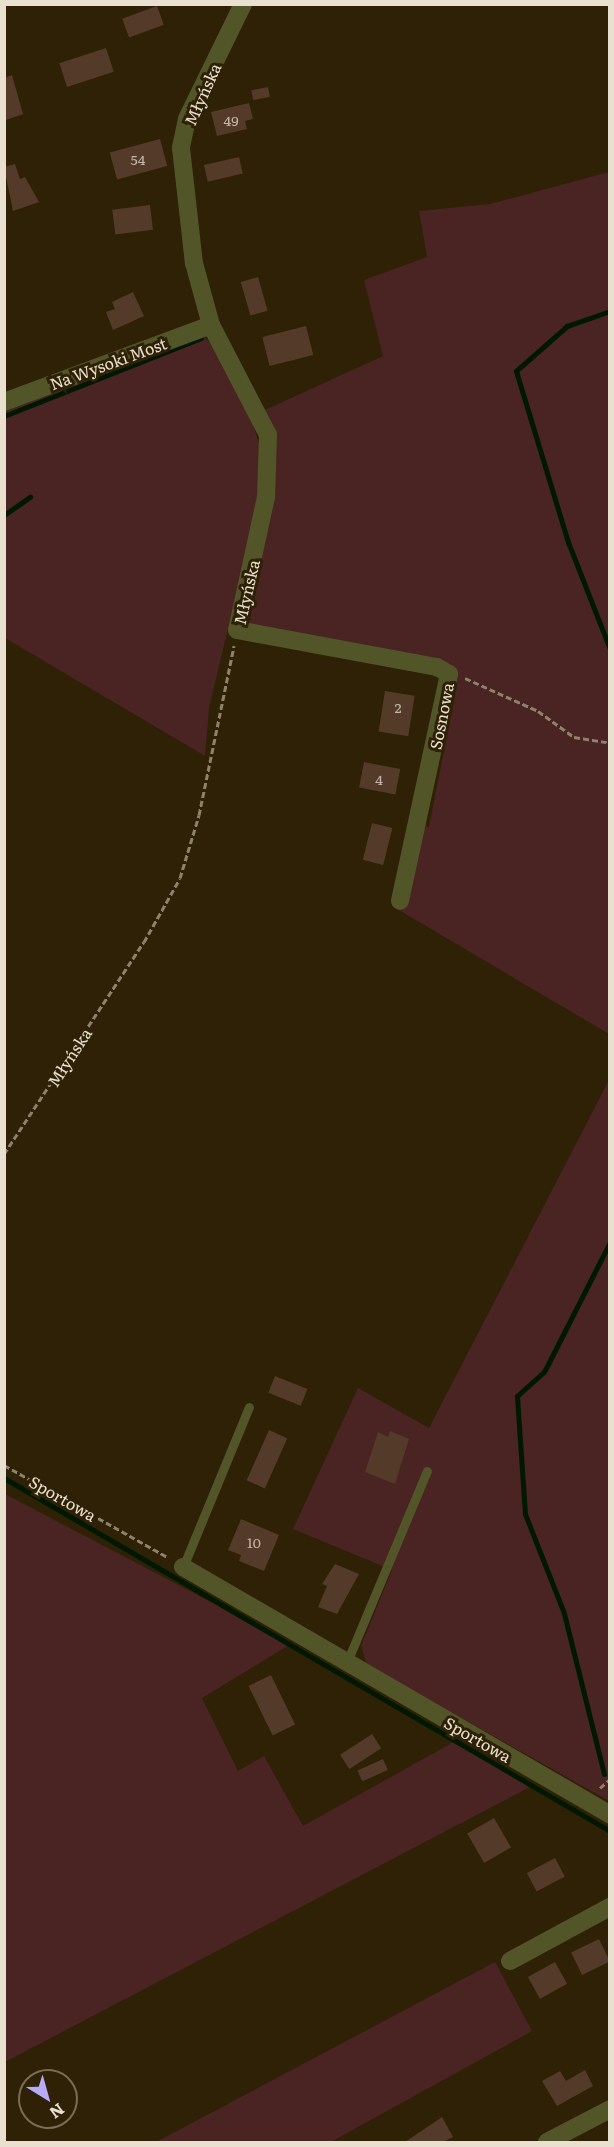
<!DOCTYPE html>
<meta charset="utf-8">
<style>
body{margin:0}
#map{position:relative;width:614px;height:2147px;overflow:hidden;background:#2e2105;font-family:Literata,serif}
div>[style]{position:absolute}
.green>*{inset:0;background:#4a2323}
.stream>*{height:5px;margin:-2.5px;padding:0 2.5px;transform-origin:2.5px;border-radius:2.5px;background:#001800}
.building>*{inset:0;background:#543a29;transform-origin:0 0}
.path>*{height:3px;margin-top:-1.5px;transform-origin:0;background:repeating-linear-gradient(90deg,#8d826c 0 6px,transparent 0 9px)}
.lane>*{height:9px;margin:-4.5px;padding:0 4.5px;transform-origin:4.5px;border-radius:4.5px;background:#525528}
.street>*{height:18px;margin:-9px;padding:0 9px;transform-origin:9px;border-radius:9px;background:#525528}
span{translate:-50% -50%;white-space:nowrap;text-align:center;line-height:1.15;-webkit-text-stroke:6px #2e2105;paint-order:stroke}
.number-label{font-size:14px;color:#c4b6a6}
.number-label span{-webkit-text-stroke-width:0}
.street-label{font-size:16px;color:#e9e0d0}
.frame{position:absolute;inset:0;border:6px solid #e9e0d0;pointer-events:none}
.north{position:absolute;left:18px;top:2069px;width:60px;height:60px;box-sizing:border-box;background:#2e2105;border:2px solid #796d56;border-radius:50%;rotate:143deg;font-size:16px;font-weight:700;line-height:24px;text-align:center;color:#e9e0d0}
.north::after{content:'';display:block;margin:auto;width:21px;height:27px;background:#b7abf8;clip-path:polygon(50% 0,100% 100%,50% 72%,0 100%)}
</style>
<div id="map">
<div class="green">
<div style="clip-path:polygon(609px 172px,609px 1034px,392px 906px,410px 823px,429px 827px,457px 684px,451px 665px,250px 624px,247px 614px,277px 437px,265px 410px,383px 356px,364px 280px,427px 257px,419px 211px,490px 204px)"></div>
<div style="clip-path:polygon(200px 334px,212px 344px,245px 399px,262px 454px,255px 516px,209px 708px,205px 756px,5px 638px,5px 412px)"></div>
<div style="clip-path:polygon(609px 1080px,609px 1801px,367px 1665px,361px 1646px,392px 1570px,293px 1529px,358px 1388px,429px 1428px)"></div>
<div style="clip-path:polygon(5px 1494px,291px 1644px,202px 1698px,238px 1771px,264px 1756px,303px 1826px,457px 1740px,530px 1787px,5px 2062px)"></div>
<div style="clip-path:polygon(495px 1962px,532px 2031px,331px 2142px,156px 2142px)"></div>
</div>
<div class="stream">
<div style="left:610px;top:311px;width:46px;rotate:160.8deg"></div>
<div style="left:567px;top:326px;width:68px;rotate:138.6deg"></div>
<div style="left:516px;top:371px;width:179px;rotate:73.1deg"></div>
<div style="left:568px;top:542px;width:115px;rotate:68.6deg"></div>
<div style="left:4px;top:416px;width:212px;rotate:-21.6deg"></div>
<div style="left:4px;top:515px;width:32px;rotate:-35deg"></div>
<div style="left:4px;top:1478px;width:701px;rotate:30.22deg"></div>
<div style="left:604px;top:1774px;width:166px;rotate:-104deg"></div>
<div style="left:564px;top:1613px;width:106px;rotate:-111.5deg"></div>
<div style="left:525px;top:1514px;width:118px;rotate:-93.9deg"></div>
<div style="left:517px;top:1396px;width:36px;rotate:-42deg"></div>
<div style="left:544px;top:1372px;width:146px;rotate:-63.1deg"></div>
</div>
<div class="building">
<div style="left:157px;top:6px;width:20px;height:37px;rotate:70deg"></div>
<div style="left:106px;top:48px;width:25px;height:49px;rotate:72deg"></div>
<div style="clip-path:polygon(12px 75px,23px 114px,6px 120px,5px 78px)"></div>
<div style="left:268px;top:87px;width:10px;height:17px;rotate:79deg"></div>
<div style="clip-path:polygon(249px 103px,253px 119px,245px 121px,247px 129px,217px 136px,211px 112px)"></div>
<div style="left:160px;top:139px;width:28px;height:52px;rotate:75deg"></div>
<div style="left:239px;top:157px;width:17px;height:36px;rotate:77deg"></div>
<div style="clip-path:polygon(15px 164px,20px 179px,25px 177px,39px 202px,13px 211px,4px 167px)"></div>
<div style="left:150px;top:205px;width:25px;height:38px;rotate:83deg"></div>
<div style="left:258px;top:277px;width:35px;height:18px;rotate:74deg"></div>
<div style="clip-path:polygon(133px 292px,144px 316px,113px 330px,106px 312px,115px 309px,112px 302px)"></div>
<div style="left:306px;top:326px;width:30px;height:45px;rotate:76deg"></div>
<div style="left:385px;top:691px;width:30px;height:41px;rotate:9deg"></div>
<div style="left:364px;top:762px;width:37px;height:26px;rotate:11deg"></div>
<div style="left:372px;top:823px;width:21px;height:38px;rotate:14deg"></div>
<div style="left:275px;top:1376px;width:35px;height:18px;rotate:22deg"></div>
<div style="left:269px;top:1430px;width:20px;height:55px;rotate:24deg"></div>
<div style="clip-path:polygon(390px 1431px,409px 1439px,395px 1484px,365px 1472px,378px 1432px,388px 1437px)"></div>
<div style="clip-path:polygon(241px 1519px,279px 1535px,264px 1571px,239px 1561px,241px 1555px,228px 1550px)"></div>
<div style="clip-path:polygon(335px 1564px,359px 1574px,337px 1614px,318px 1607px,327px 1586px,322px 1584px)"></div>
<div style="left:271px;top:1675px;width:55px;height:25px;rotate:64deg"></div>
<div style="left:372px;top:1734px;width:17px;height:38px;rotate:57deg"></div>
<div style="left:383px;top:1759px;width:12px;height:28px;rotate:66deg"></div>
<div style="left:494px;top:1818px;width:34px;height:31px;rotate:60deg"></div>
<div style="left:555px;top:1858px;width:21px;height:32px;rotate:62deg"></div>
<div style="left:599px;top:1939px;width:25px;height:31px;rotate:64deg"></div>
<div style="left:555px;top:1962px;width:25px;height:31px;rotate:61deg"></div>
<div style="clip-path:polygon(585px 2070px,593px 2086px,557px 2106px,542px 2081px,560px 2071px,566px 2081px)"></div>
<div style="clip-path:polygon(442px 2117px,453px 2137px,443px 2142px,405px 2142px)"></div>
</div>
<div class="path">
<div style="left:465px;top:678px;width:80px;rotate:24.3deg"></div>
<div style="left:538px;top:711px;width:44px;rotate:35.8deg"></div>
<div style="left:574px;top:737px;width:36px;rotate:9deg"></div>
<div style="left:4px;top:1154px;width:254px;rotate:-56.6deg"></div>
<div style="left:144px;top:942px;width:73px;rotate:-60.6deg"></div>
<div style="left:180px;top:878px;width:66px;rotate:-73.2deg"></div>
<div style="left:199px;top:815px;width:173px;rotate:-78.3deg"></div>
<div style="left:4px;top:1465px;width:189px;rotate:29.4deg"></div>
<div style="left:600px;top:1788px;width:13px;rotate:-42deg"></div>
</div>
<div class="lane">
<div style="left:183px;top:1567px;width:173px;rotate:-67.6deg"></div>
<div style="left:347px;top:1662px;width:207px;rotate:-67.3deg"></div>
</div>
<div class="street">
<div style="left:243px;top:4px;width:128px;rotate:116deg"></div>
<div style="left:187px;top:119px;width:30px;rotate:102deg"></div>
<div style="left:181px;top:148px;width:116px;rotate:83.6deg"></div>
<div style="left:194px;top:263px;width:64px;rotate:74.7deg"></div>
<div style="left:211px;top:325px;width:124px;rotate:62.6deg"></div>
<div style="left:268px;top:435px;width:62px;rotate:91.8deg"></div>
<div style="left:266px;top:497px;width:136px;rotate:102.3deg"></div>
<div style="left:237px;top:630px;width:203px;rotate:10.5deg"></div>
<div style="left:437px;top:667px;width:14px;rotate:30deg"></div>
<div style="left:449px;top:674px;width:232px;rotate:102.2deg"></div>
<div style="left:4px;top:402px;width:221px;rotate:-20.4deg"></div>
<div style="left:183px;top:1567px;width:494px;rotate:30.1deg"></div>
<div style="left:510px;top:1961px;width:114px;rotate:-28.4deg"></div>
<div style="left:547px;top:2142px;width:71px;rotate:-27.6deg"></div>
</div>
<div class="number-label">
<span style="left:231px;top:120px">49</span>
<span style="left:138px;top:159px">54</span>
<span style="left:398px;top:707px">2</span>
<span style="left:379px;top:779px">4</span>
<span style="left:254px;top:1542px">10</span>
</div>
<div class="street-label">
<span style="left:202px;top:94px;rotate:-66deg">Młyńska</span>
<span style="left:108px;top:363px;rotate:-20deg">Na Wysoki Most</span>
<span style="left:246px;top:592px;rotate:-77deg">Młyńska</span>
<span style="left:441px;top:716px;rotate:-79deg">Sosnowa</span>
<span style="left:69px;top:1057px;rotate:-57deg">Młyńska</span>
<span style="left:63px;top:1498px;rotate:30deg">Sportowa</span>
<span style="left:478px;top:1739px;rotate:30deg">Sportowa</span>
</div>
<div class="frame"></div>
<div class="north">N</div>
</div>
